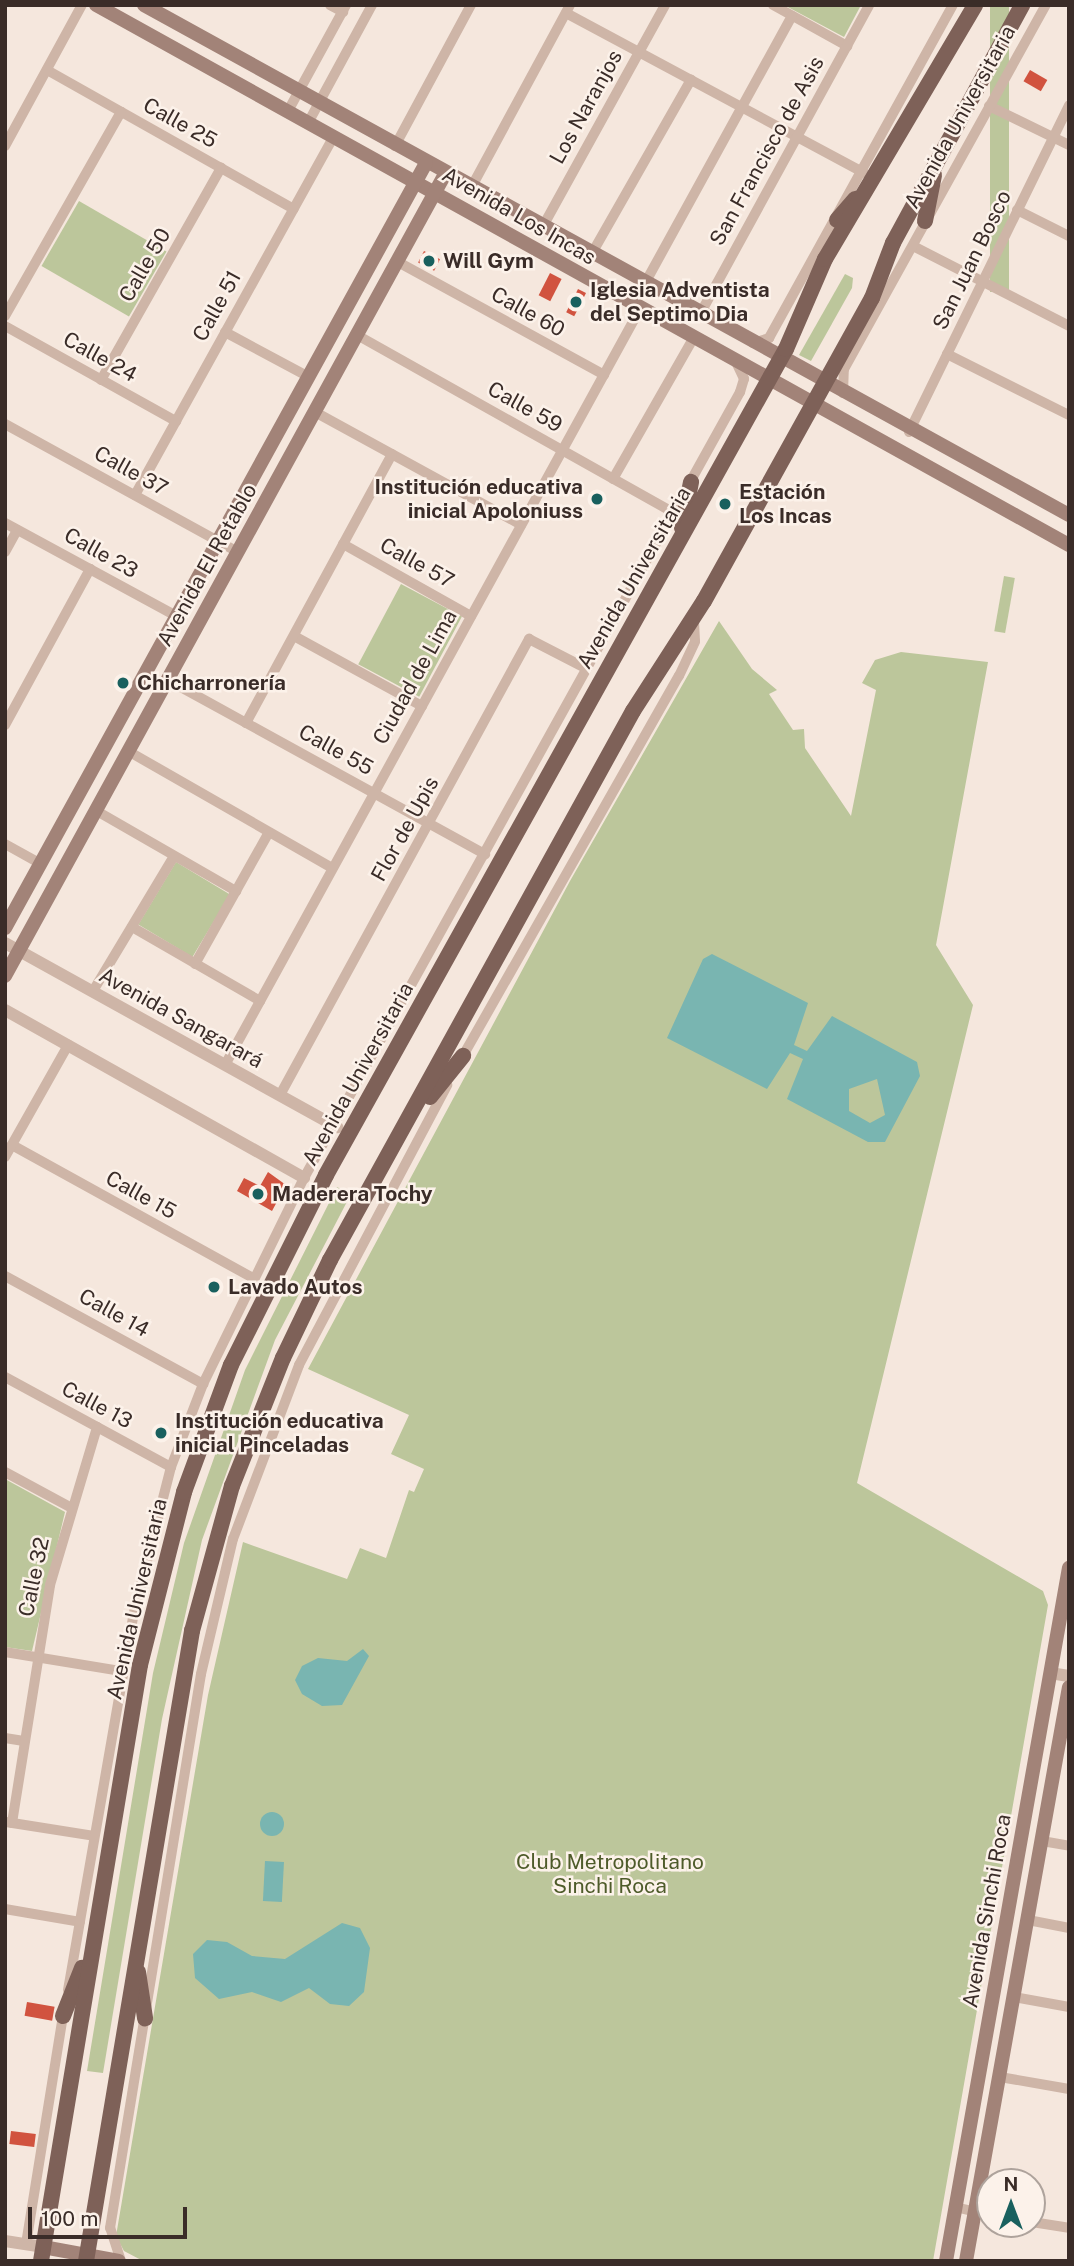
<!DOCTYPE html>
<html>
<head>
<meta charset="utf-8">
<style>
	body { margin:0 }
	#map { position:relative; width:1074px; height:2266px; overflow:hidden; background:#f5e7dd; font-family:"Public Sans",sans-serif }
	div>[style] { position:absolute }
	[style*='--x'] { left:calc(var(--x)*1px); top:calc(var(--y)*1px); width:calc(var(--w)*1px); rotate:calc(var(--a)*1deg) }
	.green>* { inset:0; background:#bcc69b; transform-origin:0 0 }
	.water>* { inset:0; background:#79b5b1; transform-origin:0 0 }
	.round { border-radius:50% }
	.building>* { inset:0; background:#d1533f; transform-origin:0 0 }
	.minor>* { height:10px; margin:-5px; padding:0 5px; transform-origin:5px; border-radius:5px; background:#ceb5a7 }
	.tertiary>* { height:12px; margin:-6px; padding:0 6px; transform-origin:6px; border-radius:6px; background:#ceb5a7 }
	.secondary>* { height:14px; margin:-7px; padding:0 7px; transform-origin:7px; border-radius:7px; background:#a28378 }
	.primary>* { height:16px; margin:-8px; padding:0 8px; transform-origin:8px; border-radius:8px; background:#7e6158 }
	.dots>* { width:19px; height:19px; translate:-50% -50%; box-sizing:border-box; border:4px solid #fcf2ea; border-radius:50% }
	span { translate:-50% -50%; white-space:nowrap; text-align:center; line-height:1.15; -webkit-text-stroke:5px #fcf2ea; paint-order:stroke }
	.street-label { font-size:21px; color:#3a2c28 }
	.poi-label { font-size:21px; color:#3a2c28; font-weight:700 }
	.left { translate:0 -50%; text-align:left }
	.right { translate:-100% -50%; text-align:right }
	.park-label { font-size:21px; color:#4e5b2a }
	.frame { position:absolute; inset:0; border:7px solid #3a2c28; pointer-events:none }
	.north { position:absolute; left:976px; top:2168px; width:70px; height:70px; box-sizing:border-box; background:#fcf2ea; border:2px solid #aea39c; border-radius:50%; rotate:0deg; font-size:19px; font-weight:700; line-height:28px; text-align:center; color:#3a2c28 }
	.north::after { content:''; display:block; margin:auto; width:24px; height:32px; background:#19605e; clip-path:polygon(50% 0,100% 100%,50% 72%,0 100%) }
	.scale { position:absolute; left:28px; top:2207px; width:159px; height:32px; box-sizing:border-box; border:4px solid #3a2c28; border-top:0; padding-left:9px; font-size:21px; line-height:24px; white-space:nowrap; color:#3a2c28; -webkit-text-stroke:5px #fcf2ea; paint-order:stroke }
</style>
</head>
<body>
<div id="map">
	<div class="green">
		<div style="clip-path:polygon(784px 5px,861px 5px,844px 37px)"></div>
		<div style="left:990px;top:5px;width:19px;height:287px"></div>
		<div style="left:79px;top:201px;width:101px;height:75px;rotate:30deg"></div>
		<div style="clip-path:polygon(845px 274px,853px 278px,852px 288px,811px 361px,799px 355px)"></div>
		<div style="left:1004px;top:576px;width:11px;height:56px;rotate:10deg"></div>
		<div style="left:401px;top:584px;width:69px;height:91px;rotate:28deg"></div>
		<div style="clip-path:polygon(719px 621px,752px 669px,777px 690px,769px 694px,793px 730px,804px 729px,805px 748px,851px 816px,876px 690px,862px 683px,875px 660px,901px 652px,988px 662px,936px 945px,973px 1005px,857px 1483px,1043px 1591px,1048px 1605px,933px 2261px,143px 2261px,124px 2251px,116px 2236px,208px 1695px,243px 1542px,347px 1579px,360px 1548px,386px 1558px,409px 1490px,414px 1492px,424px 1469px,391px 1454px,409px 1415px,308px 1369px,570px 881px)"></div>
		<div style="left:176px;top:862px;width:63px;height:73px;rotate:31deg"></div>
		<div style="clip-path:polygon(337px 1187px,351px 1194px,275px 1340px,202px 1540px,162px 1719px,103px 2073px,87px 2071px,153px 1673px,184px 1543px,245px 1370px)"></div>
		<div style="clip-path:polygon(5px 1479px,65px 1512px,32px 1651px,5px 1647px)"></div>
	</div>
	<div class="water">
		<div style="clip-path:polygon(evenodd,712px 954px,808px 1003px,794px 1045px,807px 1051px,832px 1016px,917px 1062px,920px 1076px,885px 1142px,868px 1142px,787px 1099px,803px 1059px,790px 1053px,767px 1089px,667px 1038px,703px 959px,712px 954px,877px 1079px,885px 1115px,870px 1123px,849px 1111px,849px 1089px,877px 1079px)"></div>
		<div style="clip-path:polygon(363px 1649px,369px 1656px,342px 1705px,322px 1706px,302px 1694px,295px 1680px,302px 1666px,318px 1658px,347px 1661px)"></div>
		<div class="round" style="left:260px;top:1812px;width:24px;height:24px"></div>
		<div style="left:265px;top:1861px;width:19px;height:40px;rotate:3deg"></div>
		<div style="clip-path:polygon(342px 1923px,360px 1928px,370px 1948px,364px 1992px,349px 2006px,330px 2004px,309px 1988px,281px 2002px,252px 1992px,219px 1999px,195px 1978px,193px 1954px,207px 1940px,227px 1942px,252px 1956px,285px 1959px)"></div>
	</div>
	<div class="building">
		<div style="left:1030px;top:70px;width:20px;height:13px;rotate:30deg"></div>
		<div style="left:424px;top:251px;width:18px;height:13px;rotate:27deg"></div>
		<div style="left:550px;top:273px;width:13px;height:25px;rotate:27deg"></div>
		<div style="left:578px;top:289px;width:9px;height:26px;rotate:27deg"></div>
		<div style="clip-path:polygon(268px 1172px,286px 1185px,272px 1211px,237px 1191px,244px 1178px,260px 1186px)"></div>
		<div style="left:27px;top:2002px;width:28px;height:14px;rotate:10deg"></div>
		<div style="left:11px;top:2131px;width:25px;height:13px;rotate:7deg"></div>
	</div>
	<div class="minor">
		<div style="--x:330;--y:5;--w:15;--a:28"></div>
		<div style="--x:773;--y:5;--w:85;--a:29"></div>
		<div style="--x:566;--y:13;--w:338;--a:28.2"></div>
		<div style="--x:47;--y:70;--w:283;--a:29.4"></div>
		<div style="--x:989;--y:106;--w:89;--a:26"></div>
		<div style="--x:288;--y:111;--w:121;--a:-61.3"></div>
		<div style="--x:308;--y:123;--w:134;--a:-61.5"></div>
		<div style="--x:5;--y:146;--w:161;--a:-61.4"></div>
		<div style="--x:395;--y:146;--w:160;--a:-61.7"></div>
		<div style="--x:471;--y:188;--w:208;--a:-61.6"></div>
		<div style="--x:1017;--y:210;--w:58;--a:26.6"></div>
		<div style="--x:542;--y:228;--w:255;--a:-61.1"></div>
		<div style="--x:913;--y:246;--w:175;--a:27.1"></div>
		<div style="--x:591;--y:255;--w:202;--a:-60.3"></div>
		<div style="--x:398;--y:262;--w:235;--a:28.7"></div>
		<div style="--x:644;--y:285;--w:307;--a:-61.2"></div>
		<div style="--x:5;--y:316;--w:235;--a:-60.4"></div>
		<div style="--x:699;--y:316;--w:354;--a:-61.3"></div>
		<div style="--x:5;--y:326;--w:196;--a:29.1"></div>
		<div style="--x:225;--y:332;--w:95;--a:28.2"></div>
		<div style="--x:357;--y:335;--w:364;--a:29.3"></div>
		<div style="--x:753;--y:343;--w:17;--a:-17"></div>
		<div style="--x:769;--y:338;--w:380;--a:-61.1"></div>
		<div style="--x:947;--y:354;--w:136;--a:26.6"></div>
		<div style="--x:101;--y:380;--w:244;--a:-60.5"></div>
		<div style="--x:843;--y:393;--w:24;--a:-88"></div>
		<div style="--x:844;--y:369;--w:416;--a:-61"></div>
		<div style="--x:315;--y:412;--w:235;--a:28.7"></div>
		<div style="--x:5;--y:424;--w:266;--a:28.8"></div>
		<div style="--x:909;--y:432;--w:364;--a:-63.9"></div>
		<div style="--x:613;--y:479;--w:161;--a:-60.3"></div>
		<div style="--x:135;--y:495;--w:410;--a:-61"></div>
		<div style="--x:5;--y:523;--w:197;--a:28.5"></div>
		<div style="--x:343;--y:544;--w:147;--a:29.4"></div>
		<div style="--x:5;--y:552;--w:25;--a:-61"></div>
		<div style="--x:294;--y:636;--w:146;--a:28.7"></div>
		<div style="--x:168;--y:680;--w:362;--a:28.8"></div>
		<div style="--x:246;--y:723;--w:306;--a:-61.5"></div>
		<div style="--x:5;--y:725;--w:178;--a:-61.4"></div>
		<div style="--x:128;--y:751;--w:235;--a:29.8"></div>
		<div style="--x:95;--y:810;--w:163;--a:29.9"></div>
		<div style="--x:5;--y:844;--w:41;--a:29.1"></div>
		<div style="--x:132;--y:927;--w:148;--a:30"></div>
		<div style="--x:195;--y:964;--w:151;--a:-60.7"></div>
		<div style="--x:93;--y:991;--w:157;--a:-59"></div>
		<div style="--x:460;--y:1061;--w:443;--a:-60.4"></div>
		<div style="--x:679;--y:676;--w:38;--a:-65"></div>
		<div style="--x:695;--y:641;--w:22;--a:-93"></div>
		<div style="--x:225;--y:1065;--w:862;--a:-61.24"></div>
		<div style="--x:280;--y:1095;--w:520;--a:-61.36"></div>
		<div style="--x:529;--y:639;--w:65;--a:27.3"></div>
		<div style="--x:12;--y:1145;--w:273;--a:28.9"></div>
		<div style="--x:5;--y:1157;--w:129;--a:-60.6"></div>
		<div style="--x:5;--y:1276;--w:226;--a:28.6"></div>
		<div style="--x:5;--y:1377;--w:189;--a:28.5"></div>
		<div style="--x:5;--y:1472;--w:74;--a:28.3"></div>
		<div style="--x:5;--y:1652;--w:118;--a:9.3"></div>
		<div style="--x:5;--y:1738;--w:19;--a:9"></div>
		<div style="--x:6;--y:1822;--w:89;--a:9"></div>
		<div style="--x:12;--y:1823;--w:241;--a:-80.9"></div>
		<div style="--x:50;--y:1585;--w:165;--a:-73.4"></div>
		<div style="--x:1042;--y:1841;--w:27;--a:10"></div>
		<div style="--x:5;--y:1909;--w:76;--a:9.8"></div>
		<div style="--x:1028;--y:1920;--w:42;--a:11"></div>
		<div style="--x:68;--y:1990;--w:380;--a:-80.1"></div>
		<div style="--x:133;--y:1616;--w:154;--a:-75.7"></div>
		<div style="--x:171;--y:1467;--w:89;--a:-68.9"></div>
		<div style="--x:203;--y:1384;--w:229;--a:-63.9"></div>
		<div style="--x:304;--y:1178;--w:899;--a:-60.98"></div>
		<div style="--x:740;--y:392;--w:14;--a:-73"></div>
		<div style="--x:744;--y:379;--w:17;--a:-115"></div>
		<div style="--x:1014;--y:1997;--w:56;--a:10.3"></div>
		<div style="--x:1000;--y:2077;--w:70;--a:9.9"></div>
		<div style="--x:955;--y:2207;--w:36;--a:13"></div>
		<div style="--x:1032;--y:2222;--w:37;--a:9"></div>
		<div style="--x:26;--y:2244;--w:237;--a:-80.8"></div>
		<div style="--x:121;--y:2261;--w:35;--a:-108"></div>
		<div style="--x:110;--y:2228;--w:561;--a:-80.67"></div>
		<div style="--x:201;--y:1674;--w:139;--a:-76.7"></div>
		<div style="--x:233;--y:1539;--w:186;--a:-69.2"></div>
		<div style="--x:299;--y:1365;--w:317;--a:-62.1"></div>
	</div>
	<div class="tertiary">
		<div style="--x:5;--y:943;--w:380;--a:29"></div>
		<div style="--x:5;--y:1010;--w:343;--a:29.3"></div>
		<div style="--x:1050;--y:1673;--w:19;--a:9"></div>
		<div style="--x:5;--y:2241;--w:38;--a:9"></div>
	</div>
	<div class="secondary">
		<div style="--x:96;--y:5;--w:1113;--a:29.03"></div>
		<div style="--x:144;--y:5;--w:1056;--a:28.87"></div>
		<div style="--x:5;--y:928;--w:873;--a:-61.17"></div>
		<div style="--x:5;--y:976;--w:915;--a:-61.25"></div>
		<div style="--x:43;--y:2247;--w:77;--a:10.4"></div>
		<div style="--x:946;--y:2261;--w:704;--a:-79.94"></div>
		<div style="--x:966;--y:2261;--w:583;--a:-79.83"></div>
	</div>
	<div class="primary">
		<div style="--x:837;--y:220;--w:28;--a:-49"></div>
		<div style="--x:925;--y:221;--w:47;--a:-78.9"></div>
		<div style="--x:682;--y:528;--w:47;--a:-78.9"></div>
		<div style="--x:430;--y:1097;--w:53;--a:-51.2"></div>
		<div style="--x:138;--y:1972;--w:47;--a:81.3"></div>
		<div style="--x:63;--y:2016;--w:52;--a:-68.4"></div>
		<div style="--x:41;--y:2261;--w:604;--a:-80.57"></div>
		<div style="--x:140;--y:1665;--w:179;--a:-75.7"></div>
		<div style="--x:184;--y:1492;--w:135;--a:-69.7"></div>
		<div style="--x:231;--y:1365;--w:212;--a:-63.4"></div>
		<div style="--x:326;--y:1175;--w:945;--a:-60.89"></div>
		<div style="--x:786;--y:349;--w:98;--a:-66.6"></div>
		<div style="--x:825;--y:259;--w:295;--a:-59.4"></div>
		<div style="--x:86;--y:2261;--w:639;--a:-80.45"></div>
		<div style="--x:192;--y:1631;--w:150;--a:-74.6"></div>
		<div style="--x:232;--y:1486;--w:138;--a:-68.3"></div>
		<div style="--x:283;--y:1358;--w:109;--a:-64.4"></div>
		<div style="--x:330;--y:1260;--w:627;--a:-61.11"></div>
		<div style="--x:633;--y:711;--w:131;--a:-57.2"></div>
		<div style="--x:704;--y:601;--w:346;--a:-61"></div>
		<div style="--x:872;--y:298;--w:59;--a:-69.1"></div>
		<div style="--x:893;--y:243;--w:271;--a:-61.5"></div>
	</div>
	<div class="dots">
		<div style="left:429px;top:261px;background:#19605e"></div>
		<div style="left:576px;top:302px;background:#19605e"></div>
		<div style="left:597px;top:499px;background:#19605e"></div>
		<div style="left:725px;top:504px;background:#19605e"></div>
		<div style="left:123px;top:683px;background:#19605e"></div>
		<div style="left:258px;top:1194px;background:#19605e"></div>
		<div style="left:214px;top:1287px;background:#19605e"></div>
		<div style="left:161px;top:1433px;background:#19605e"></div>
	</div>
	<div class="street-label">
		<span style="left:586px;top:107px;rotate:-61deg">Los Naranjos</span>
		<span style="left:960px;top:117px;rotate:-61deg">Avenida Universitaria</span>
		<span style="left:180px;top:123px;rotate:29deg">Calle 25</span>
		<span style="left:767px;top:151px;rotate:-61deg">San Francisco de Asis</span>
		<span style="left:519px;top:216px;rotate:30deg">Avenida Los Incas</span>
		<span style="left:972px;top:260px;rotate:-64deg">San Juan Bosco</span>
		<span style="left:145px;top:265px;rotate:-60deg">Calle 50</span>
		<span style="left:217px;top:306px;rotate:-61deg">Calle 51</span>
		<span style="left:528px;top:312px;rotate:29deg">Calle 60</span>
		<span style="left:100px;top:357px;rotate:29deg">Calle 24</span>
		<span style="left:525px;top:407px;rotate:29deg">Calle 59</span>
		<span style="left:131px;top:471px;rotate:29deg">Calle 37</span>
		<span style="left:101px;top:553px;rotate:29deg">Calle 23</span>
		<span style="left:417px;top:563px;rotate:29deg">Calle 57</span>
		<span style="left:207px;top:565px;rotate:-61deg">Avenida El Retablo</span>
		<span style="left:634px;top:578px;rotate:-60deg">Avenida Universitaria</span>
		<span style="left:415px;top:677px;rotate:-61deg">Ciudad de Lima</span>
		<span style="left:336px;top:750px;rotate:29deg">Calle 55</span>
		<span style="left:405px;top:829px;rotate:-61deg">Flor de Upis</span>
		<span style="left:181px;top:1018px;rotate:29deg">Avenida Sangarará</span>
		<span style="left:358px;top:1074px;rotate:-61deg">Avenida Universitaria</span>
		<span style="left:141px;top:1195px;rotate:29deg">Calle 15</span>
		<span style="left:114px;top:1313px;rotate:29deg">Calle 14</span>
		<span style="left:97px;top:1405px;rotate:28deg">Calle 13</span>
		<span style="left:34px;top:1577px;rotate:-78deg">Calle 32</span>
		<span style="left:137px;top:1599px;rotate:-77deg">Avenida Universitaria</span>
		<span style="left:987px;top:1911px;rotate:-80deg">Avenida Sinchi Roca</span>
	</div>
	<div class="poi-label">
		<span class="left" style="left:443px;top:261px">Will Gym</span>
		<span class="left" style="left:590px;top:302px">Iglesia Adventista<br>del Septimo Dia</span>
		<span class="right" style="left:583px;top:499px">Institución educativa<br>inicial Apoloniuss</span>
		<span class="left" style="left:739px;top:504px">Estación<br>Los Incas</span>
		<span class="left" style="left:137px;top:683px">Chicharronería</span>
		<span class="left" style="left:272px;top:1194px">Maderera Tochy</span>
		<span class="left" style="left:228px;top:1287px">Lavado Autos</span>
		<span class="left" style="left:175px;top:1433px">Institución educativa<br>inicial Pinceladas</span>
	</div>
	<div class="park-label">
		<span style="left:610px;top:1874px">Club Metropolitano<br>Sinchi Roca</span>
	</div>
	<div class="frame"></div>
	<div class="north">N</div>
	<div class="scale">100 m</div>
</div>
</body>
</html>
